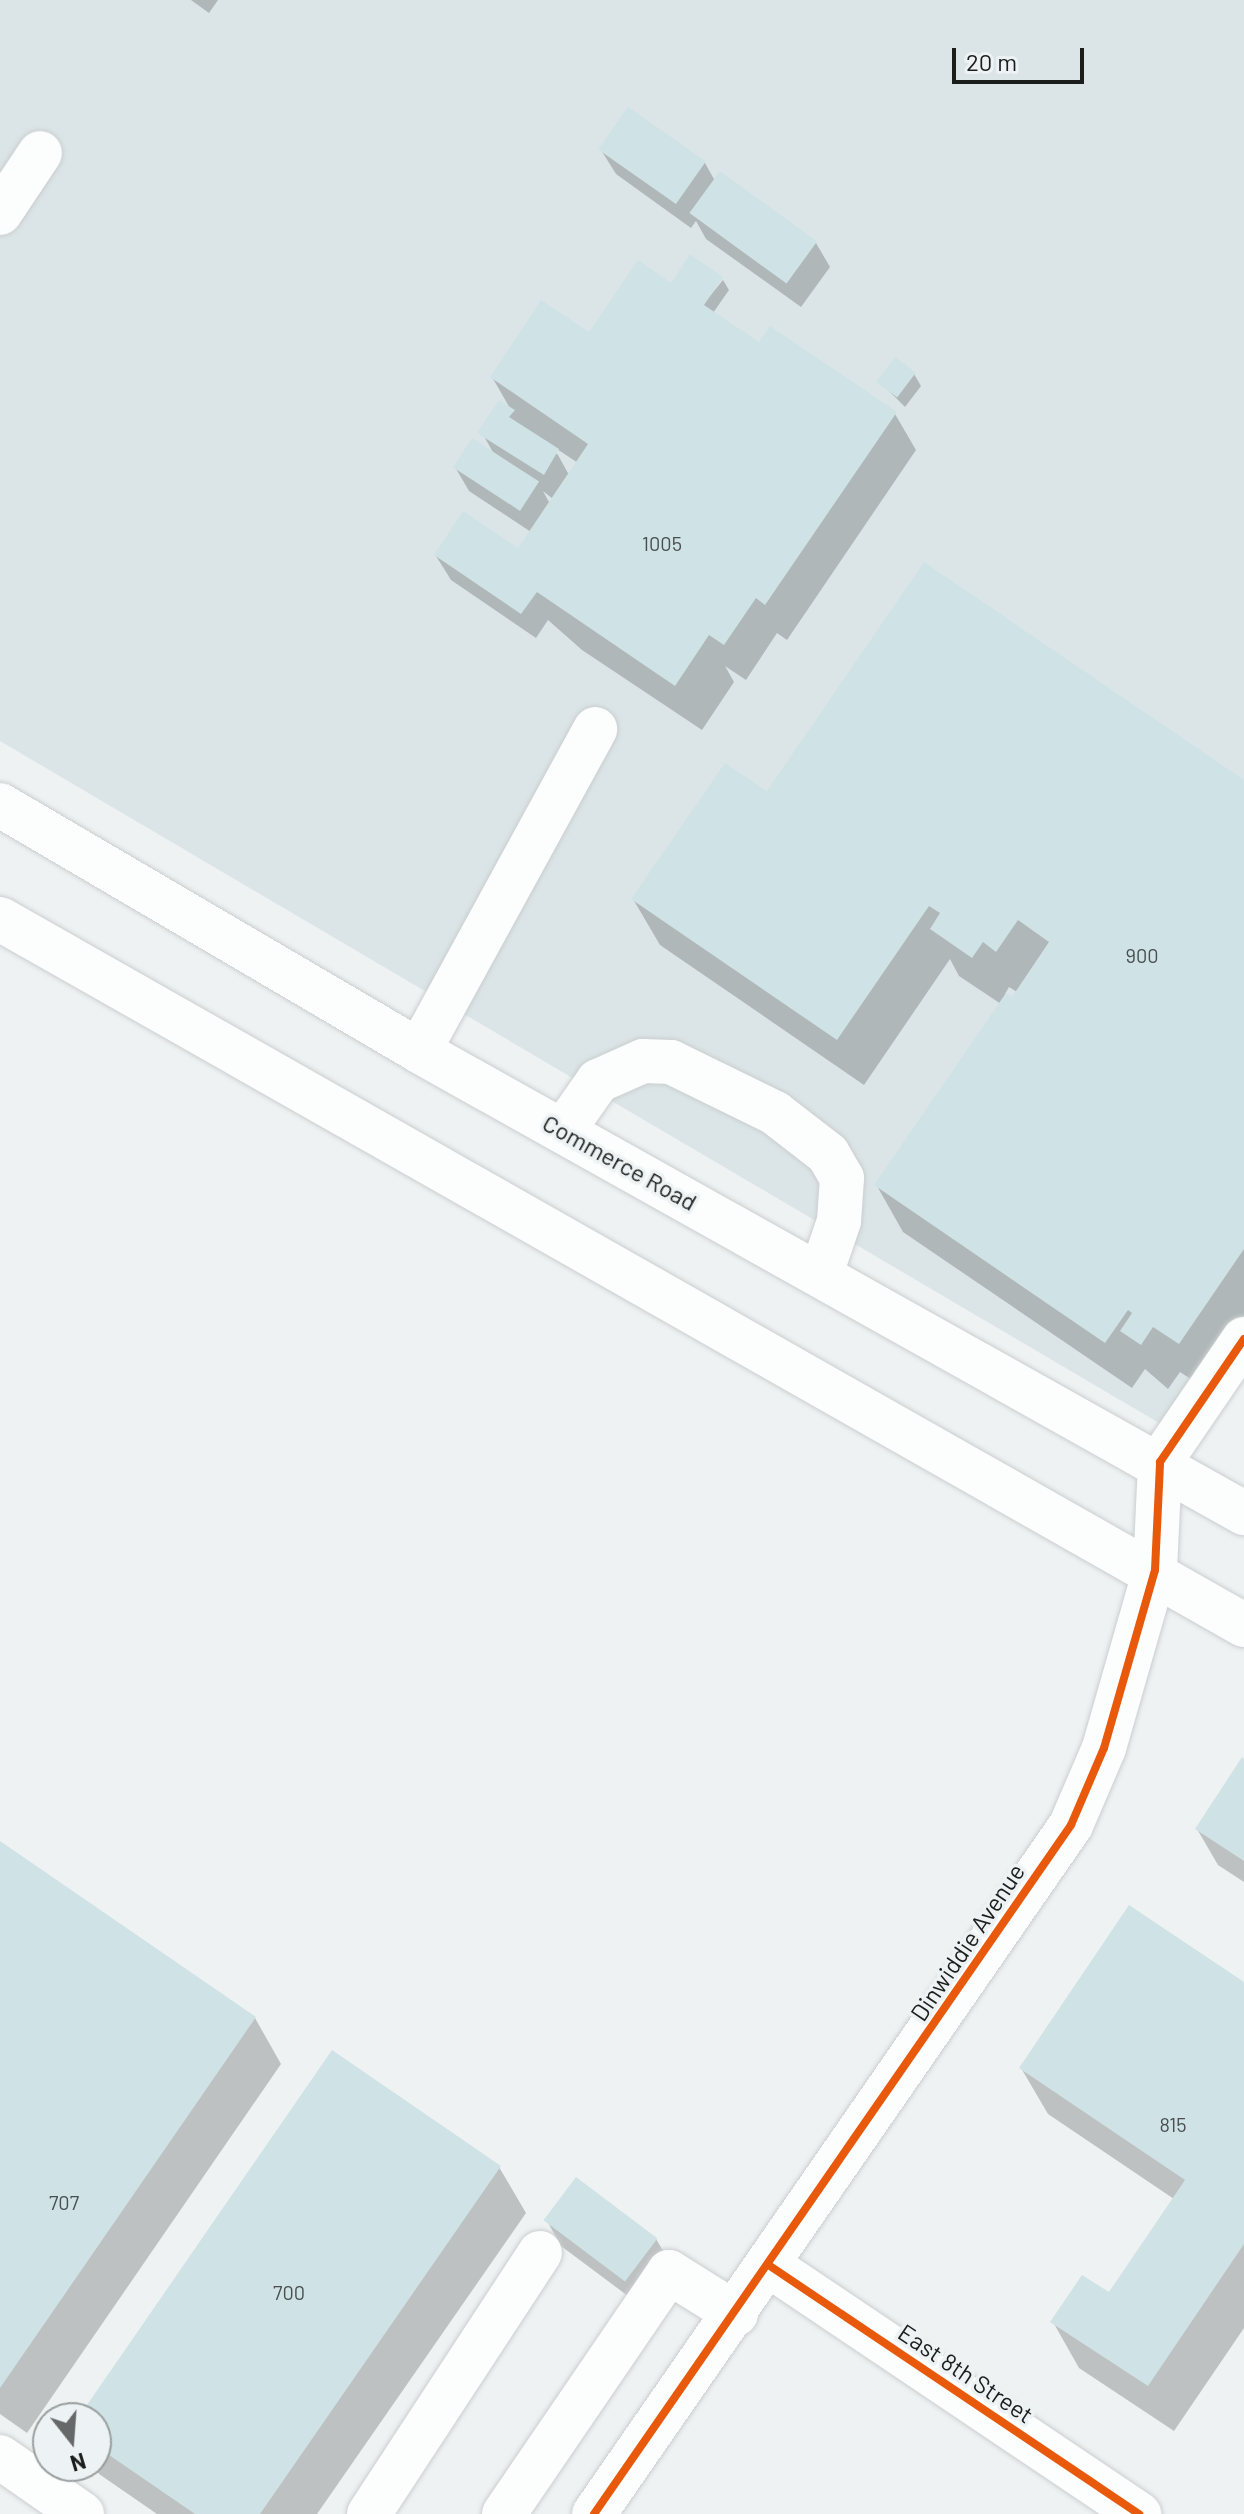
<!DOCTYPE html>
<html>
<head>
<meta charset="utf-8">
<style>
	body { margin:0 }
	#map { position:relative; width:1244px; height:2514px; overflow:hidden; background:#eef2f3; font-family:Barlow,sans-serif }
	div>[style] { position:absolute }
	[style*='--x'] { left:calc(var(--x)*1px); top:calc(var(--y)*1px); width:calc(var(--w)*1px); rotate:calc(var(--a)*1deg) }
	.built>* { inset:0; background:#dbe5e7 }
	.shadow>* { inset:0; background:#0003 }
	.building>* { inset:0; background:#cfe2e5; transform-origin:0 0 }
	.roads { filter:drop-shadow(0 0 2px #cbcecf) drop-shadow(0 0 2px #cbcecf) }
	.minor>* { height:44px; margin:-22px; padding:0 22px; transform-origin:22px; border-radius:22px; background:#fcfdfd }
	.major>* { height:44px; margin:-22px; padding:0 22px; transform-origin:22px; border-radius:22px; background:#fcfdfd }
	.cycleway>* { height:8px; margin:-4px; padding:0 4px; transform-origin:4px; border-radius:4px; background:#e8590c }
	span { translate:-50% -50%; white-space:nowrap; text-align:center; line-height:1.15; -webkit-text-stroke:7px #edf3f4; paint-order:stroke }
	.number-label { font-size:20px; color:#494f50 }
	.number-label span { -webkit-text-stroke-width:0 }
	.street-label { font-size:24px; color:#1c1e1e }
	.north { position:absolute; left:32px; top:2402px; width:80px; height:80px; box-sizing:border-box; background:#edf3f4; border:2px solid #999e9e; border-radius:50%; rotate:163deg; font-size:22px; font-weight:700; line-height:32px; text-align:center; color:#1c1e1e }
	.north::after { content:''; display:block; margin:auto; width:28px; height:36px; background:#666869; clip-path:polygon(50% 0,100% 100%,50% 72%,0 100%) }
	.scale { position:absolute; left:952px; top:48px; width:132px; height:36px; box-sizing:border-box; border:4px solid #1c1e1e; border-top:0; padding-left:10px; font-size:24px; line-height:28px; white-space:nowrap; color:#1c1e1e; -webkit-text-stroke:6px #edf3f4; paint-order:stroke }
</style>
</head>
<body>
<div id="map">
	<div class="built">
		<div style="clip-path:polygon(0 0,1244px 0,1244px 1322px,1171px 1430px,0 741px)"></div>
	</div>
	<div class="shadow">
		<div style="clip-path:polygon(191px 0,218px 0,209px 13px)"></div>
		<div style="clip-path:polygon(601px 150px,705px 163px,715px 181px,816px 243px,830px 267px,801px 307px,706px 239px,696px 221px,691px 228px,616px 174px)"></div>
		<div style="clip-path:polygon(evenodd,722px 278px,697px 312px,723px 280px,729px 290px,713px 313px,759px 345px,895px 414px,916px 450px,787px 640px,777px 633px,746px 680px,725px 666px,734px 682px,702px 730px,582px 650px,548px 620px,536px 638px,451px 580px,436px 556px,518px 551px,531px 532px,469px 491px,455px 467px,495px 456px,480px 429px,511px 410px,492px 377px,595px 339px,671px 285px,722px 278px,545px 441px,578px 463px,569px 475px,558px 455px,543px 444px,545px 441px,722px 278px,543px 491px,553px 499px,550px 504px,543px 491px)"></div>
		<div style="clip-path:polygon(914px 374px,921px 386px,905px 407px,879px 381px)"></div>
		<div style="clip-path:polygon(evenodd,1244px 783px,1244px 1333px,1206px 1389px,1180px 1372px,1168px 1389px,1145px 1369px,1132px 1388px,903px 1232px,877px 1186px,1001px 1004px,959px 976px,950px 959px,864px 1085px,660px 945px,633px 899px,768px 793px,1244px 783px,1009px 987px,1017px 992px,1012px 999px,1005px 994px,1009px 987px)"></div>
		<div style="clip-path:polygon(1244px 1761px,1244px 1882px,1218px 1865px,1197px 1829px)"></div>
		<div style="clip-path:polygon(0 1844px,255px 2018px,281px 2064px,27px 2433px,0 2414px)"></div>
		<div style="clip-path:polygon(1244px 1985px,1244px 2328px,1174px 2431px,1079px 2368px,1053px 2322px,1109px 2295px,1174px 2199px,1048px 2114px,1021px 2068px)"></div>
		<div style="clip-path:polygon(499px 2167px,526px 2213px,317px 2514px,157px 2514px,99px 2474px,95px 2466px,96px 2418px,80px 2418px)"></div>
		<div style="clip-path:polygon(547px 2221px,656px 2239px,671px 2264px,640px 2305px,561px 2246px)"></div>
	</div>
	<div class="building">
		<div style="left:628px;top:107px;width:95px;height:52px;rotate:35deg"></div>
		<div style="left:720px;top:171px;width:120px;height:52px;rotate:36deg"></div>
		<div style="clip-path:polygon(690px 254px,723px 277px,704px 305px,759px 342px,770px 326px,897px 412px,765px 605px,756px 598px,724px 645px,709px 635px,675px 686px,537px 592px,521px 614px,434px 555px,463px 511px,518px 548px,588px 444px,490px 377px,541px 300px,589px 332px,638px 260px,671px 283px)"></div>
		<div style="left:895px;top:357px;width:26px;height:31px;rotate:37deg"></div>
		<div style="clip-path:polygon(499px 400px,515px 410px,509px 417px,559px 449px,544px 475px,477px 433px)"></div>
		<div style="left:472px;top:438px;width:80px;height:35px;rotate:33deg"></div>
		<div style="clip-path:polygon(924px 562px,1244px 780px,1244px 1249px,1179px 1344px,1153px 1327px,1141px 1345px,1120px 1331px,1132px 1313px,1128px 1310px,1105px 1343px,874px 1185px,1006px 993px,1012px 997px,1049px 942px,1018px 920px,996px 952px,983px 942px,972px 958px,930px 929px,940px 913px,929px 906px,837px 1040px,631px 899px,725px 763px,767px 791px)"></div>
		<div style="clip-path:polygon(1242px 1757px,1244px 1759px,1244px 1861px,1195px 1829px)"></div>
		<div style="clip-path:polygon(0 1841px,256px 2017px,0 2388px)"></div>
		<div style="clip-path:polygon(1129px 1905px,1244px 1982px,1244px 2244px,1148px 2386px,1050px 2322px,1082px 2275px,1109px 2292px,1185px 2180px,1019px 2068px)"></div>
		<div style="clip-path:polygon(332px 2050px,501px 2166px,260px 2514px,195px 2514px,96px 2446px,96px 2418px,78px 2418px)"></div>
		<div style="left:576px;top:2177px;width:102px;height:54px;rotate:37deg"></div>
	</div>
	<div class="roads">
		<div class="minor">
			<div style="--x:0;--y:213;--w:72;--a:-56.3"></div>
			<div style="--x:419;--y:1051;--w:367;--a:-61.3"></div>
			<div style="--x:563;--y:1131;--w:61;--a:-55"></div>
			<div style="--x:598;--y:1081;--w:49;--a:-24"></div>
			<div style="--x:643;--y:1061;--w:28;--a:2"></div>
			<div style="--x:671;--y:1062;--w:116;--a:26.1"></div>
			<div style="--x:775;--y:1113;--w:67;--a:37.7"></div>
			<div style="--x:828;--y:1154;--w:28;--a:60"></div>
			<div style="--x:842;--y:1178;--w:43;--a:94"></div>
			<div style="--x:839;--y:1221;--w:56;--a:108.8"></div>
			<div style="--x:770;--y:2266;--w:445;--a:33.9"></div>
			<div style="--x:0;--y:2457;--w:100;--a:34.8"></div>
			<div style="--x:369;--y:2514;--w:312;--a:-56.8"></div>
			<div style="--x:504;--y:2514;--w:293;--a:-55.7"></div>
			<div style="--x:669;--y:2272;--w:79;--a:32.1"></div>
			<div style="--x:594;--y:2514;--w:838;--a:-55.3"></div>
			<div style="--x:1071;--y:1825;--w:84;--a:-66.8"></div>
			<div style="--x:1104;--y:1748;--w:185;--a:-74"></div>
			<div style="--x:1155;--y:1570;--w:108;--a:-87.3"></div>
			<div style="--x:1160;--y:1462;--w:149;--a:-55.7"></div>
		</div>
		<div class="major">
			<div style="--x:0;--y:805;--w:486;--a:30.4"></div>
			<div style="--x:419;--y:1051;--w:946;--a:29.25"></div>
			<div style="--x:0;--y:919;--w:1430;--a:29.58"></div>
		</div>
	</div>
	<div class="cycleway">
		<div style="--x:770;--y:2266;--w:445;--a:33.9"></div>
		<div style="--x:594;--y:2514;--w:838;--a:-55.3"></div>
		<div style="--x:1071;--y:1825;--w:84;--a:-66.8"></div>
		<div style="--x:1104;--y:1748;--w:185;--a:-74"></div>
		<div style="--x:1155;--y:1570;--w:108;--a:-87.3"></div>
		<div style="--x:1160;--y:1462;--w:149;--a:-55.7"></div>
	</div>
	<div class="number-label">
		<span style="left:662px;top:543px">1005</span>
		<span style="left:1142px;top:955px">900</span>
		<span style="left:1173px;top:2124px">815</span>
		<span style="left:64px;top:2202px">707</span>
		<span style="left:289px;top:2292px">700</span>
	</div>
	<div class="street-label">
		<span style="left:620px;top:1162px;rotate:29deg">Commerce Road</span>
		<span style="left:967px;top:1942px;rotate:-56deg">Dinwiddie Avenue</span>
		<span style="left:966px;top:2373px;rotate:34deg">East 8th Street</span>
	</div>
	<div class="north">N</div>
	<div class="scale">20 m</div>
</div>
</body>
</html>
